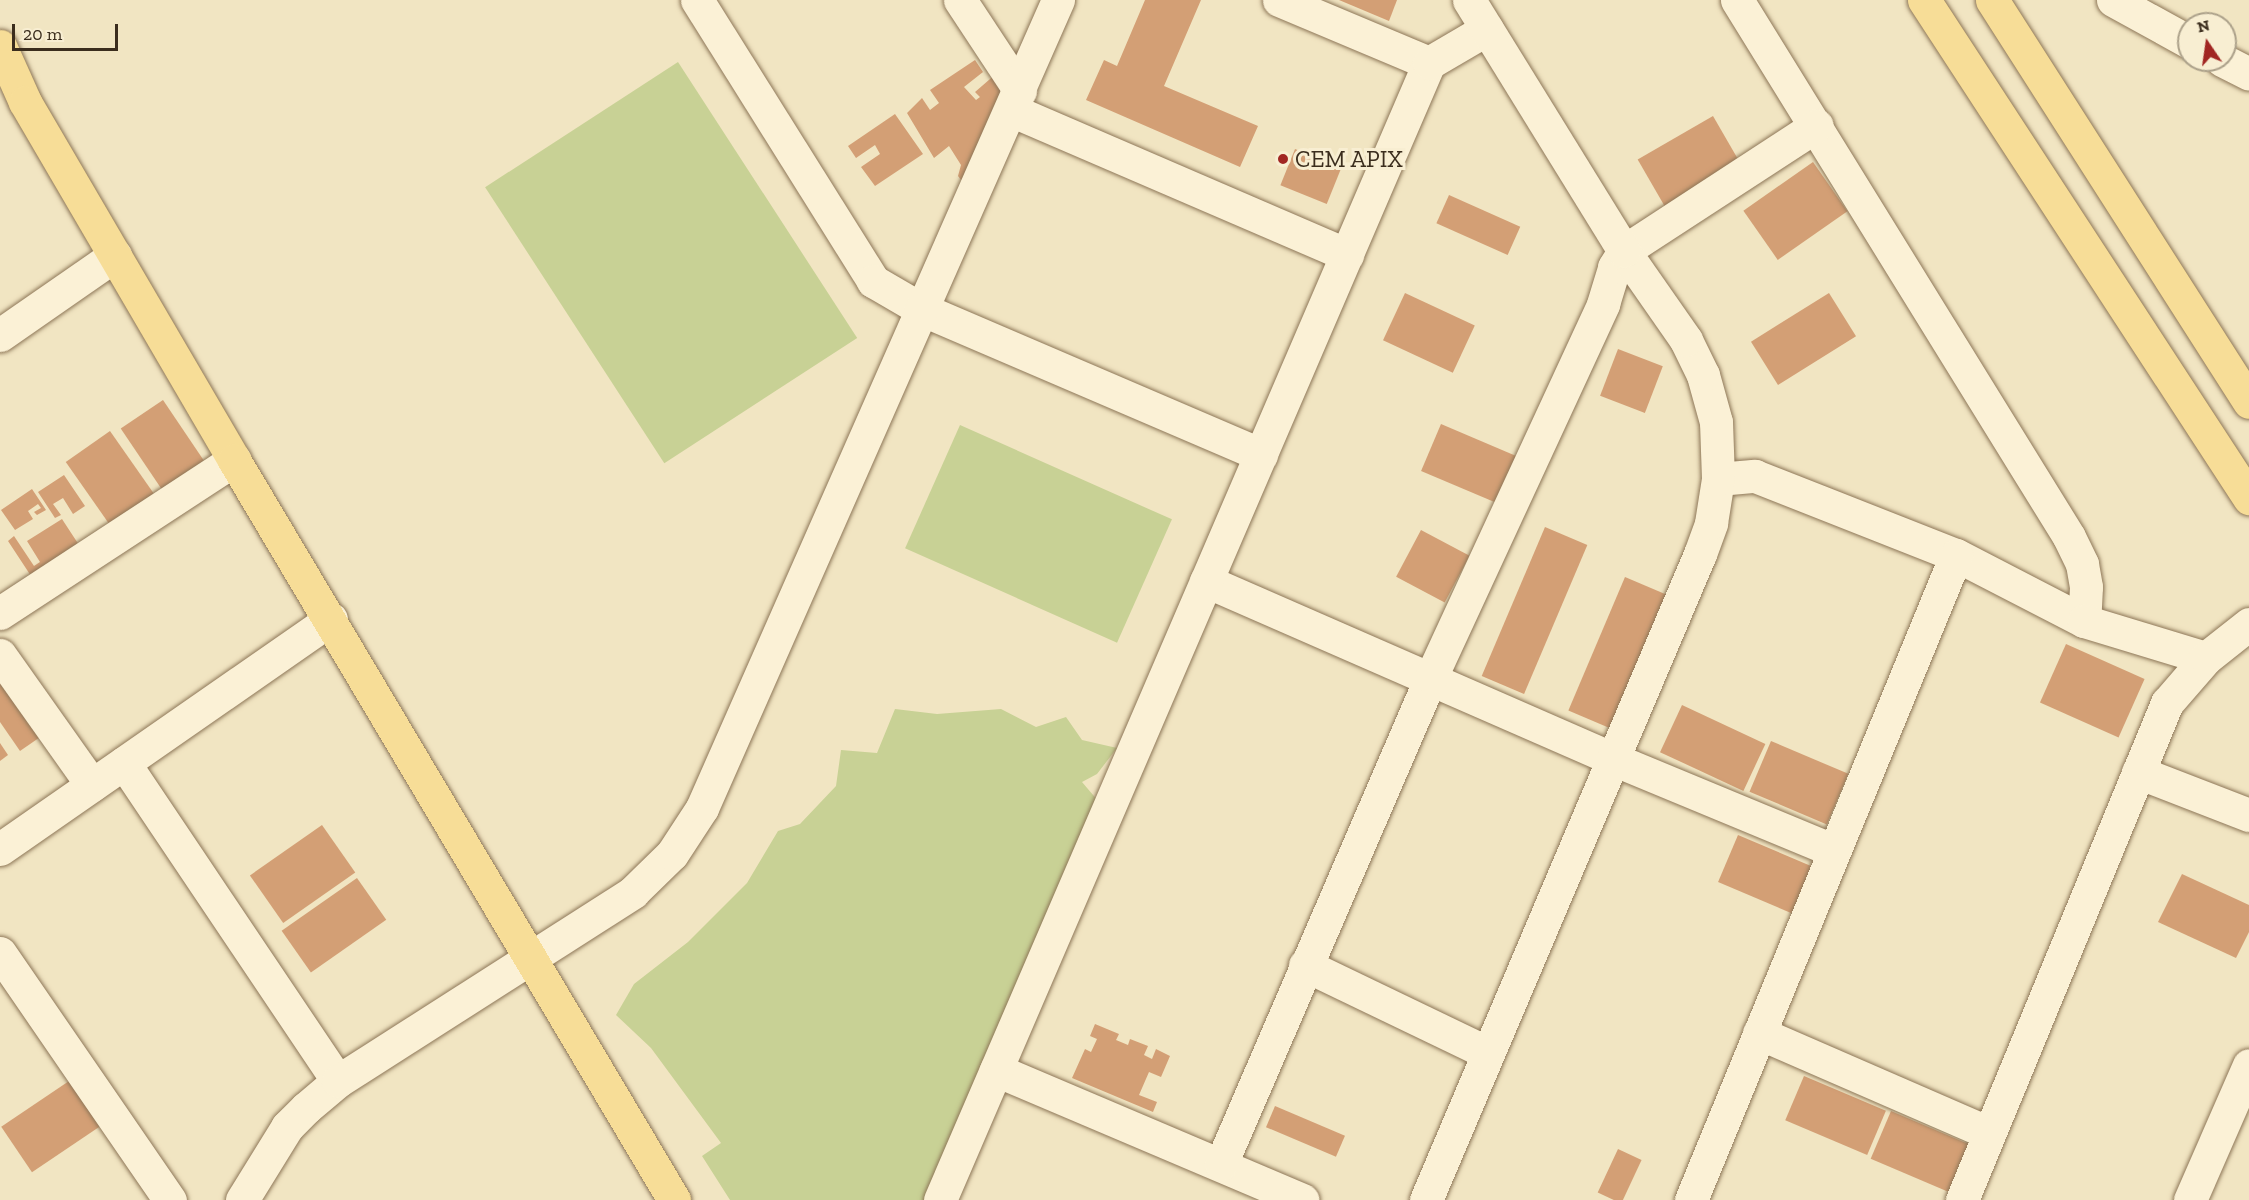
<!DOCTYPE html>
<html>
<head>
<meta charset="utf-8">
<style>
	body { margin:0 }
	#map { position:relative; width:2249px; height:1200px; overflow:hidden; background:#f1e5c2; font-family:"Zilla Slab",serif }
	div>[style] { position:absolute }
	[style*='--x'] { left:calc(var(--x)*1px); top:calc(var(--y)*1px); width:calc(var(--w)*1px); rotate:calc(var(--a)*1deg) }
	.green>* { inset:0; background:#c8d195; transform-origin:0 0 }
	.building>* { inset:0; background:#d39f75; transform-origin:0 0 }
	.roads { filter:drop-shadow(0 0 2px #8d7657) drop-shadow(0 0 2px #8d7657) }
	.minor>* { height:33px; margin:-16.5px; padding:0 16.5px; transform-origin:16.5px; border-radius:16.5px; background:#fbf1d6 }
	.primary>* { height:33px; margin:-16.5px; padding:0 16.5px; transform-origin:16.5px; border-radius:16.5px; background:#f7dd97 }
	.dots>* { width:16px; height:16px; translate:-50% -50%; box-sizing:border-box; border:3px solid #f8eed2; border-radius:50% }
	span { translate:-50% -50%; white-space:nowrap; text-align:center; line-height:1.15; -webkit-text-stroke:6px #f8eed2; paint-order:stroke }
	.poi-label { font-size:24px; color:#3b2d1d }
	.left { translate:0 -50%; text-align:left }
	.north { position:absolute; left:2177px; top:12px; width:60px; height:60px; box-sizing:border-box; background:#f8eed2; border:2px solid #aca18a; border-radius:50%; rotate:347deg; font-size:16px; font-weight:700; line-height:24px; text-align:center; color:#3b2d1d }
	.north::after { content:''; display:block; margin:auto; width:21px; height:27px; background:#a12622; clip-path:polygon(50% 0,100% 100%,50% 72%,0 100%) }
	.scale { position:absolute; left:12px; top:24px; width:106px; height:27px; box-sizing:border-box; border:3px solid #3b2d1d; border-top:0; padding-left:8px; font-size:18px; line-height:21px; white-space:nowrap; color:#3b2d1d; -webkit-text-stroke:4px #f8eed2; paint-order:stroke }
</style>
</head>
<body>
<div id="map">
	<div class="green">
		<div style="left:678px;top:62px;width:329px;height:230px;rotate:57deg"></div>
		<div style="left:960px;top:425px;width:232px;height:135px;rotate:24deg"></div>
		<div style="clip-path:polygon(895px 709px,937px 714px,1001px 709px,1036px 727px,1066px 717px,1082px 740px,1117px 748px,1097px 774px,1082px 782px,1099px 802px,930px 1200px,730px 1200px,702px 1156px,721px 1143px,651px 1048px,616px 1015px,634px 984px,688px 942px,747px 883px,778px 831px,800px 824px,836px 786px,841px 750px,877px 753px)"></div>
	</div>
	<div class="building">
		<div style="clip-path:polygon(1145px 0,1201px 0,1164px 86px,1258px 126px,1240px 167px,1086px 100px,1104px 60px,1117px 66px)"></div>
		<div style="clip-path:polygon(1339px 0,1397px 0,1389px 21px)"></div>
		<div style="clip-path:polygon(975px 60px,983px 72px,964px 87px,976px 100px,980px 97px,975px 92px,997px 73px,1009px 95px,965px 185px,958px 176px,961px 165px,949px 146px,934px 158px,907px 113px,922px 98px,930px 110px,939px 103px,930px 90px)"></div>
		<div style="clip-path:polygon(895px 114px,923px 154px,875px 186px,861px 167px,880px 154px,875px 145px,856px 158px,848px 146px)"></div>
		<div style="left:1713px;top:116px;width:59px;height:87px;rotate:60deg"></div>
		<div style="left:1295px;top:149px;width:50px;height:39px;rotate:22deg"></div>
		<div style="left:1813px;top:162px;width:60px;height:85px;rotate:55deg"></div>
		<div style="left:1449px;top:195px;width:78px;height:31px;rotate:24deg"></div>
		<div style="left:1405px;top:293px;width:77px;height:52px;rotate:25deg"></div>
		<div style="left:1829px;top:293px;width:51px;height:92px;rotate:58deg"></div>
		<div style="left:1618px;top:349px;width:48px;height:50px;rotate:21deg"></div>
		<div style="left:163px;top:400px;width:73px;height:51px;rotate:56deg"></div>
		<div style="left:1441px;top:424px;width:88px;height:51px;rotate:23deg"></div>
		<div style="left:110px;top:431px;width:83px;height:54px;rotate:55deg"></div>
		<div style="clip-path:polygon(64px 475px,85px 506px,73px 514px,63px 498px,53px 504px,61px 515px,55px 518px,38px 492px)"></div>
		<div style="clip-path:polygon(32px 489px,46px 510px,37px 515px,34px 512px,41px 508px,38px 504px,28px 511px,33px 519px,15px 530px,1px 510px)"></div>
		<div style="clip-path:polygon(62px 519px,79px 545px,31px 576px,8px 541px,14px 536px,34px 566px,40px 562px,27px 541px)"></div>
		<div style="left:1545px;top:527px;width:46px;height:162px;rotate:23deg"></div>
		<div style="left:1421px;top:530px;width:55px;height:53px;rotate:28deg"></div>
		<div style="left:1625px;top:577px;width:46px;height:145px;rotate:23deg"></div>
		<div style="left:2066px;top:644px;width:86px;height:64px;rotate:24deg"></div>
		<div style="clip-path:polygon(0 661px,59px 724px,20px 751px,0 722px)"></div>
		<div style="left:1682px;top:705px;width:92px;height:52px;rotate:25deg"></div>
		<div style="left:1771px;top:741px;width:84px;height:55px;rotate:23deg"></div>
		<div style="clip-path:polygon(0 743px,8px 755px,0 761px)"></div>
		<div style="left:322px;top:825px;width:58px;height:88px;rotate:55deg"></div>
		<div style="left:1738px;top:835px;width:85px;height:51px;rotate:23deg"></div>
		<div style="clip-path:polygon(2182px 874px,2249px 905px,2249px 932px,2236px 958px,2158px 922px)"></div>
		<div style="left:357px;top:878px;width:51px;height:92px;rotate:55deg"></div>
		<div style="clip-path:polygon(1095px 1024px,1119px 1034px,1116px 1040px,1128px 1045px,1130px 1039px,1148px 1046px,1144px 1055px,1152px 1059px,1156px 1049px,1170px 1056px,1161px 1077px,1149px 1072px,1139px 1095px,1157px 1102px,1153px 1112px,1072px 1078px,1085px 1049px,1091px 1052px,1097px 1039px,1090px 1036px)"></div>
		<div style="left:1804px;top:1076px;width:89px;height:48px;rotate:23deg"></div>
		<div style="left:75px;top:1077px;width:55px;height:89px;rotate:56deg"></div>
		<div style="left:1275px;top:1106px;width:76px;height:23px;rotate:23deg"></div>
		<div style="left:1891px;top:1111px;width:88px;height:52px;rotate:23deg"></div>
		<div style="left:1618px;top:1149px;width:26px;height:48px;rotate:25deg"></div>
	</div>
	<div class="roads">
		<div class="minor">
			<div style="--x:697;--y:0;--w:332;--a:57.9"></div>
			<div style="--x:873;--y:281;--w:56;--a:30.3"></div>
			<div style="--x:921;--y:309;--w:370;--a:23.2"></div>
			<div style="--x:960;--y:0;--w:109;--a:56.6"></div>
			<div style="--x:1279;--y:0;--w:163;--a:22.8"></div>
			<div style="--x:1737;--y:0;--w:631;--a:58.27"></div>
			<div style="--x:2069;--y:537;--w:30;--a:64"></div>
			<div style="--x:2082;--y:564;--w:23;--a:80"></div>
			<div style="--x:2086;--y:587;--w:34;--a:93"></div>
			<div style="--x:2113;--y:0;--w:87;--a:28.9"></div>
			<div style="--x:2222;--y:60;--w:30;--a:27"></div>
			<div style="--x:1011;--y:110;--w:366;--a:23.3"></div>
			<div style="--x:0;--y:335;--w:140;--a:-34.8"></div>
			<div style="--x:1718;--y:479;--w:37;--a:-5"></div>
			<div style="--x:1755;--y:476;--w:216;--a:21.5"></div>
			<div style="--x:1956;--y:555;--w:144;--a:27.3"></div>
			<div style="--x:2084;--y:621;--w:127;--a:16.9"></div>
			<div style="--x:1206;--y:581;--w:444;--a:23.6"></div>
			<div style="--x:1613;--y:759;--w:238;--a:22.5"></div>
			<div style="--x:0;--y:613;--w:280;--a:-33.2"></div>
			<div style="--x:0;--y:655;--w:159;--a:54.7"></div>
			<div style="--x:124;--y:763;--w:383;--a:56.1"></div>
			<div style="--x:2138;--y:772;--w:119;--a:21.2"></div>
			<div style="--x:0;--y:849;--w:403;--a:-34.8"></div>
			<div style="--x:0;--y:953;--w:300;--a:55.5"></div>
			<div style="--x:1305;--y:965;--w:203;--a:25.7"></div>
			<div style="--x:1759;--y:1033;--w:251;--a:23.5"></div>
			<div style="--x:996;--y:1070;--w:333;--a:23"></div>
			<div style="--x:1221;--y:1164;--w:530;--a:-66.67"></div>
			<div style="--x:1431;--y:677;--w:411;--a:-65.2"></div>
			<div style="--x:1603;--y:304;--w:39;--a:-73"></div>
			<div style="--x:1614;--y:267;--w:19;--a:-58"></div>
			<div style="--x:1624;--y:251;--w:230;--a:-33.1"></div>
			<div style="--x:242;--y:1200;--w:86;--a:-58.3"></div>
			<div style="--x:287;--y:1127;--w:27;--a:-45"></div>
			<div style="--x:306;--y:1108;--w:42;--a:-40.2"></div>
			<div style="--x:338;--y:1081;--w:350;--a:-32.6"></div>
			<div style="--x:633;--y:892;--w:54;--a:-44.3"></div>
			<div style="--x:672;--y:854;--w:55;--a:-56.9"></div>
			<div style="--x:702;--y:808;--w:883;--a:-66.22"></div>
			<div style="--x:940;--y:1200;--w:1238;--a:-66.73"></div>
			<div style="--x:1429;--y:63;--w:67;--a:-30.4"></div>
			<div style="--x:1426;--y:1200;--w:702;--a:-67.02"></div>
			<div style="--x:1700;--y:554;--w:33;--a:-70"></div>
			<div style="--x:1711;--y:523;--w:45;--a:-81"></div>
			<div style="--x:1718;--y:479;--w:57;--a:-92"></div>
			<div style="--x:1716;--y:422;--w:49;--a:-105.5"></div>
			<div style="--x:1703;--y:375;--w:39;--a:-116"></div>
			<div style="--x:1686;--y:340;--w:108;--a:-124.9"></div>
			<div style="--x:1624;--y:251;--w:295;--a:-121.7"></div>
			<div style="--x:1691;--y:1200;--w:697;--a:-67.66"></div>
			<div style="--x:1962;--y:1200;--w:538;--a:-67.59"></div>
			<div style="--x:2167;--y:703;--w:60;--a:-49.1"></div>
			<div style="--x:2206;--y:658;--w:55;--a:-38.3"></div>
			<div style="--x:2190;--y:1200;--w:147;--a:-66.4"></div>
		</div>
		<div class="primary">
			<div style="--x:1924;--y:0;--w:595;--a:56.87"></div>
			<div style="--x:1992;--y:0;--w:477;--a:57.4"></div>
			<div style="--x:0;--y:46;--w:61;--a:65.9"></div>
			<div style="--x:25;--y:102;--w:415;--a:59.7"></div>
			<div style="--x:234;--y:460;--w:861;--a:59.26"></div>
		</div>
	</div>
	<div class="dots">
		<div style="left:1283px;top:159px;background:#a12622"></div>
	</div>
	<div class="poi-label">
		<span class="left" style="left:1295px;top:159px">CEM APIX</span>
	</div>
	<div class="north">N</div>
	<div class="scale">20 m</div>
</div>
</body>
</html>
